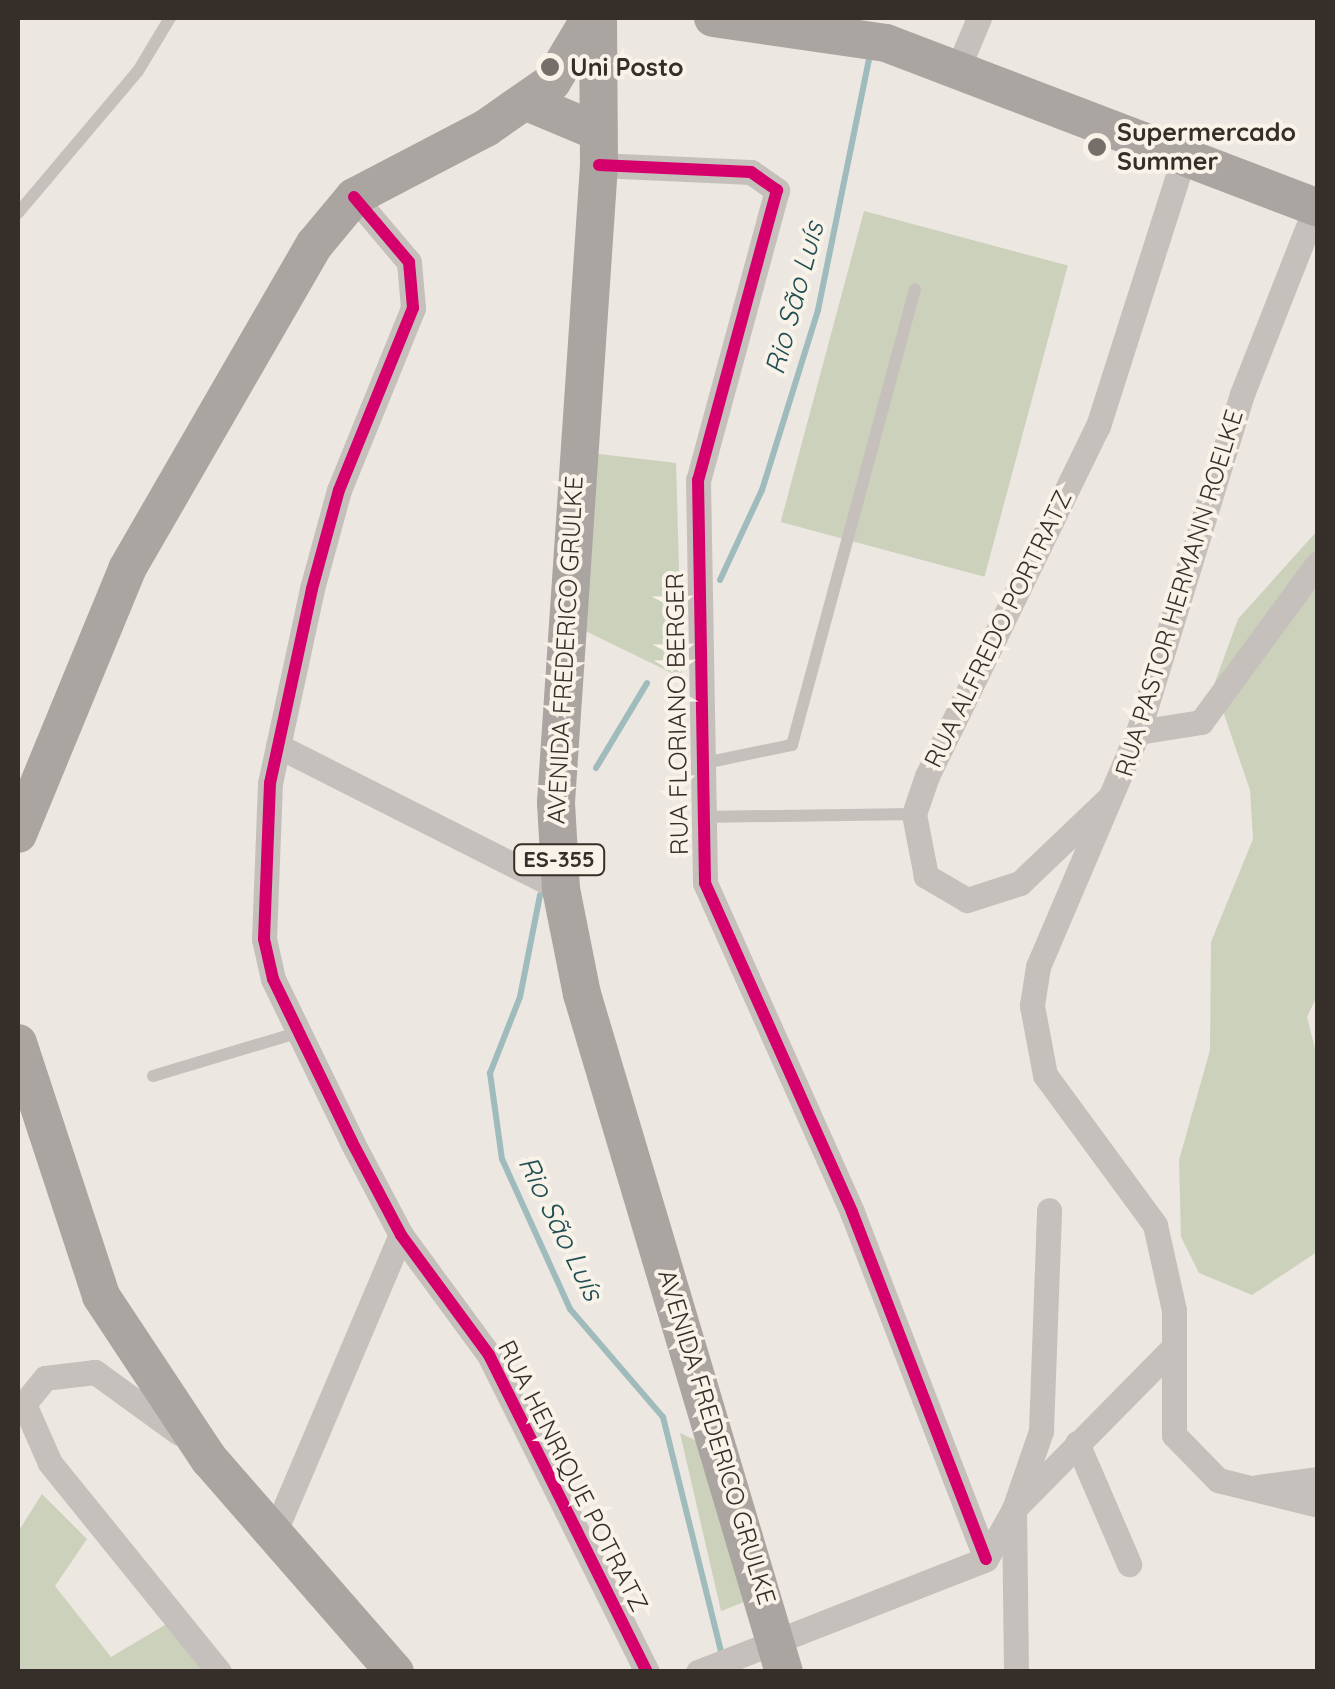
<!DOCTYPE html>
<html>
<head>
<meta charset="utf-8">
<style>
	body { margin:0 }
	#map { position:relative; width:1335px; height:1689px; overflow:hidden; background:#ece7e1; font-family:Quicksand,sans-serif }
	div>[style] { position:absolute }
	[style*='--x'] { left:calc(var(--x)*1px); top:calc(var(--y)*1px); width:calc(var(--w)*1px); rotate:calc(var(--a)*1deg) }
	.green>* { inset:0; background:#ccd1bc; transform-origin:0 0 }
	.stream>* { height:6px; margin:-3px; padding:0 3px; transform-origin:3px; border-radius:3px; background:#9fbbbc }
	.lane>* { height:12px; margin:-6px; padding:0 6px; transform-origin:6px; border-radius:6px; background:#c5c0bb }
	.street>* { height:25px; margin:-12.5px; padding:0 12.5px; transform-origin:12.5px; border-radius:12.5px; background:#c5c0bb }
	.primary>* { height:38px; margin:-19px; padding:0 19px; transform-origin:19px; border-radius:19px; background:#aaa5a0 }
	.cycleway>* { height:12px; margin:-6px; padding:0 6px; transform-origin:6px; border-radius:6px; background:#d6006c }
	.dots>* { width:28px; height:28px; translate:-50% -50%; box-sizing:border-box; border:5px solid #f8f2e9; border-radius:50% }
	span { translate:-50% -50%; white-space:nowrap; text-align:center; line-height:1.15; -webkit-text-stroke:8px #f8f2e9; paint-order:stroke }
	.shield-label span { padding:2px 8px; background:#f8f2e9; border:2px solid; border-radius:8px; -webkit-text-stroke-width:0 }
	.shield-label { font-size:22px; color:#362e29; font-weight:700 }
	.poi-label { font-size:25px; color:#362e29; font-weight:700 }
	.left { translate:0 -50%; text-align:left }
	.street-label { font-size:25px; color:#362e29 }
	.water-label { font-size:28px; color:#214f54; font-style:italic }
	.frame { position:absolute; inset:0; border:20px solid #362e29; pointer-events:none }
</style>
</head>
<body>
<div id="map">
	<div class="green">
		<div style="left:864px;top:211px;width:211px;height:322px;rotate:15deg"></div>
		<div style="clip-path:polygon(582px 452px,676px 463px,682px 678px,571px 624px)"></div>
		<div style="clip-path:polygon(1317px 531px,1318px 994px,1307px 1017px,1318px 1061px,1317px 1252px,1252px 1295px,1199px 1273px,1181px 1237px,1179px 1160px,1210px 1050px,1211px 942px,1253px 839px,1250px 790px,1214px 685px,1238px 619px)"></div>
		<div style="clip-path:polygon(680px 1433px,699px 1442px,749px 1600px,721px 1611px)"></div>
		<div style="clip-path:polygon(42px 1494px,87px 1539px,55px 1586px,111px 1657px,175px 1619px,218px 1671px,18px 1671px,18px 1532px)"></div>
	</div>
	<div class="stream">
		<div style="--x:720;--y:580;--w:99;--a:-65"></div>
		<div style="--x:762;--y:490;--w:189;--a:-72.7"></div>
		<div style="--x:818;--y:310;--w:260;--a:-78.5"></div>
		<div style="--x:596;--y:768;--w:99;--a:-59"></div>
		<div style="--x:540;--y:895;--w:104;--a:101.1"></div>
		<div style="--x:520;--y:997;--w:82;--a:111.5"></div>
		<div style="--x:490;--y:1073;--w:87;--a:82.1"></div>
		<div style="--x:502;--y:1159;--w:165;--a:65.6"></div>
		<div style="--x:570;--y:1309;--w:143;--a:49.3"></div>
		<div style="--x:663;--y:1417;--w:246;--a:76.1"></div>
	</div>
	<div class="lane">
		<div style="--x:18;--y:213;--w:186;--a:-49.8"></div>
		<div style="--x:138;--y:71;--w:62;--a:-58.9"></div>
		<div style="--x:700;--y:764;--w:94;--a:-11.7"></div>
		<div style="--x:792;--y:745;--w:472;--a:-74.9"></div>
		<div style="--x:701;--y:817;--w:213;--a:-0.8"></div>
		<div style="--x:153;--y:1076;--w:149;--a:-16.7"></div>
	</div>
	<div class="street">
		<div style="--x:958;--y:68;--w:54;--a:-67.2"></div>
		<div style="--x:599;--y:165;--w:152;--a:2.6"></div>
		<div style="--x:751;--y:172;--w:32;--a:35"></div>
		<div style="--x:777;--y:190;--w:301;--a:105.2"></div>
		<div style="--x:698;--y:480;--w:403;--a:89"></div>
		<div style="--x:705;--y:883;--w:360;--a:65.9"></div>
		<div style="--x:852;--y:1212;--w:372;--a:68.9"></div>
		<div style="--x:354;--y:197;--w:85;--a:49.8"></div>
		<div style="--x:409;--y:262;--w:46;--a:85"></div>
		<div style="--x:413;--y:308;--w:196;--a:112.1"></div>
		<div style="--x:339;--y:490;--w:103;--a:105.3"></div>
		<div style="--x:312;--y:589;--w:198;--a:102.2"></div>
		<div style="--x:270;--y:783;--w:156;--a:92.2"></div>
		<div style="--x:264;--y:939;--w:41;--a:77.3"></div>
		<div style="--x:273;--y:979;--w:181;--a:64.1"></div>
		<div style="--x:352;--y:1142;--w:105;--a:62.2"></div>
		<div style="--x:401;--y:1235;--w:149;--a:53.7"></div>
		<div style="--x:489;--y:1355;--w:354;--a:63.5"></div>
		<div style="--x:1318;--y:201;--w:207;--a:111.5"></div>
		<div style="--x:1242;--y:394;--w:354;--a:107.1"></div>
		<div style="--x:1138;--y:732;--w:255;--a:113.1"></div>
		<div style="--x:1038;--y:967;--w:39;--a:99"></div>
		<div style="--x:1032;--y:1006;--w:70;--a:79.3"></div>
		<div style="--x:1045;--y:1075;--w:186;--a:53.7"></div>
		<div style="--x:1155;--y:1225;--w:87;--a:77.4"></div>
		<div style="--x:1174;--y:1310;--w:125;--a:90"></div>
		<div style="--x:1174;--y:1435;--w:63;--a:45.6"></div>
		<div style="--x:1218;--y:1480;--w:103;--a:14"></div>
		<div style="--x:1138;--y:732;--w:64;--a:-9"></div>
		<div style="--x:1201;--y:722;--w:197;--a:-53.7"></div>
		<div style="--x:278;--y:746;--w:317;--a:26.8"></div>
		<div style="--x:1109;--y:798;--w:123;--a:136.3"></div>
		<div style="--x:1020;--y:883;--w:56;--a:162.2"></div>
		<div style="--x:967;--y:900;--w:48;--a:-149.7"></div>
		<div style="--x:926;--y:876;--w:63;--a:-101"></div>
		<div style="--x:914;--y:814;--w:40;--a:-71.1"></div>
		<div style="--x:927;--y:776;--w:390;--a:-64"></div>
		<div style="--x:1098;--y:426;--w:279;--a:-72.3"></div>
		<div style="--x:179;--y:1433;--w:104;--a:-144"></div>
		<div style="--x:95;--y:1372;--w:50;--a:173.2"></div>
		<div style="--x:45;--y:1378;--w:33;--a:129"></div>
		<div style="--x:24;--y:1404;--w:64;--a:66.2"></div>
		<div style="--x:50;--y:1463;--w:269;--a:51"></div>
		<div style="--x:1077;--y:1443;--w:132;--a:66.7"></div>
		<div style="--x:1258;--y:1487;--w:61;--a:-7.6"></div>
		<div style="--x:273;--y:1536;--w:327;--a:-67"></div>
		<div style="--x:698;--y:1672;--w:309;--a:-21.4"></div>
		<div style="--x:986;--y:1559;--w:57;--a:-60.8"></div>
		<div style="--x:1014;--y:1509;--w:225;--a:-45.4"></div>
		<div style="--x:1016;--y:1672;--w:163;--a:-90.7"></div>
		<div style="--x:1014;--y:1509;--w:83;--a:-70.9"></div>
		<div style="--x:1041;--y:1431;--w:221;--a:-87.9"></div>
	</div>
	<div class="primary">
		<div style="--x:598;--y:18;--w:147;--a:89.6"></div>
		<div style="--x:599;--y:165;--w:639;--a:93.86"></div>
		<div style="--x:556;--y:803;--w:86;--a:86.7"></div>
		<div style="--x:561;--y:889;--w:107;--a:78.7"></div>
		<div style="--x:582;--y:994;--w:707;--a:73.41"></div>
		<div style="--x:713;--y:18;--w:175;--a:8.2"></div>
		<div style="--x:886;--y:43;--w:462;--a:20.9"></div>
		<div style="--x:527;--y:102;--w:75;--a:22.8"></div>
		<div style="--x:18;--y:834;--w:287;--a:-67.6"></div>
		<div style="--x:127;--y:569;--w:375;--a:-60"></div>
		<div style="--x:315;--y:244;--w:61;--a:-50.3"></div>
		<div style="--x:354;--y:197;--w:149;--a:-27.6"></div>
		<div style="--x:486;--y:128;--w:80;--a:-34.9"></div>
		<div style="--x:552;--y:82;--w:74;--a:-59.3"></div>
		<div style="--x:18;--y:1043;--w:266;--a:71.8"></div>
		<div style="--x:101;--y:1296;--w:196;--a:56.5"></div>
		<div style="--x:209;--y:1459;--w:283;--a:48.9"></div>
	</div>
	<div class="cycleway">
		<div style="--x:599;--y:165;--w:152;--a:2.6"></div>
		<div style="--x:751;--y:172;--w:32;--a:35"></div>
		<div style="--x:777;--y:190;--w:301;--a:105.2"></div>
		<div style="--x:698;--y:480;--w:403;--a:89"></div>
		<div style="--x:705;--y:883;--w:360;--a:65.9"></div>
		<div style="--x:852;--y:1212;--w:372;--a:68.9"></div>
		<div style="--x:354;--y:197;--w:85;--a:49.8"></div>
		<div style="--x:409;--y:262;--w:46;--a:85"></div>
		<div style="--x:413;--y:308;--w:196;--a:112.1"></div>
		<div style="--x:339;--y:490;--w:103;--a:105.3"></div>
		<div style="--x:312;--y:589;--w:198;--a:102.2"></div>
		<div style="--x:270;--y:783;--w:156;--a:92.2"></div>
		<div style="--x:264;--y:939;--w:41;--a:77.3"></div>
		<div style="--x:273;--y:979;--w:181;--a:64.1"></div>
		<div style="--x:352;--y:1142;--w:105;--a:62.2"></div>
		<div style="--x:401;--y:1235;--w:149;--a:53.7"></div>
		<div style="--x:489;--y:1355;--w:354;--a:63.5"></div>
	</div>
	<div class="dots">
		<div style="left:550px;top:67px;background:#766f69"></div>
		<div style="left:1097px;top:147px;background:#766f69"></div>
	</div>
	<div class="shield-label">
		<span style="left:559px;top:860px">ES-355</span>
	</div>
	<div class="poi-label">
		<span class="left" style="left:570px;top:67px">Uni Posto</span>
		<span class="left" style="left:1117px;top:147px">Supermercado<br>Summer</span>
	</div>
	<div class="street-label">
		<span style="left:1179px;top:593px;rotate:-73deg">RUA PASTOR HERMANN ROELKE</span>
		<span style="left:998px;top:629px;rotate:-64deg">RUA ALFREDO PORTRATZ</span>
		<span style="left:565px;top:650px;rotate:-87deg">AVENIDA FREDERICO GRULKE</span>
		<span style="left:677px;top:714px;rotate:-91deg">RUA FLORIANO BERGER</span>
		<span style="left:717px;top:1437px;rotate:73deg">AVENIDA FREDERICO GRULKE</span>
		<span style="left:573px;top:1476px;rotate:63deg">RUA HENRIQUE POTRATZ</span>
	</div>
	<div class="water-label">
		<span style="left:794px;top:298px;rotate:-75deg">Rio São Luís</span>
		<span style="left:561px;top:1228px;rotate:64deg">Rio São Luís</span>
	</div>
	<div class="frame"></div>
</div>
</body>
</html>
